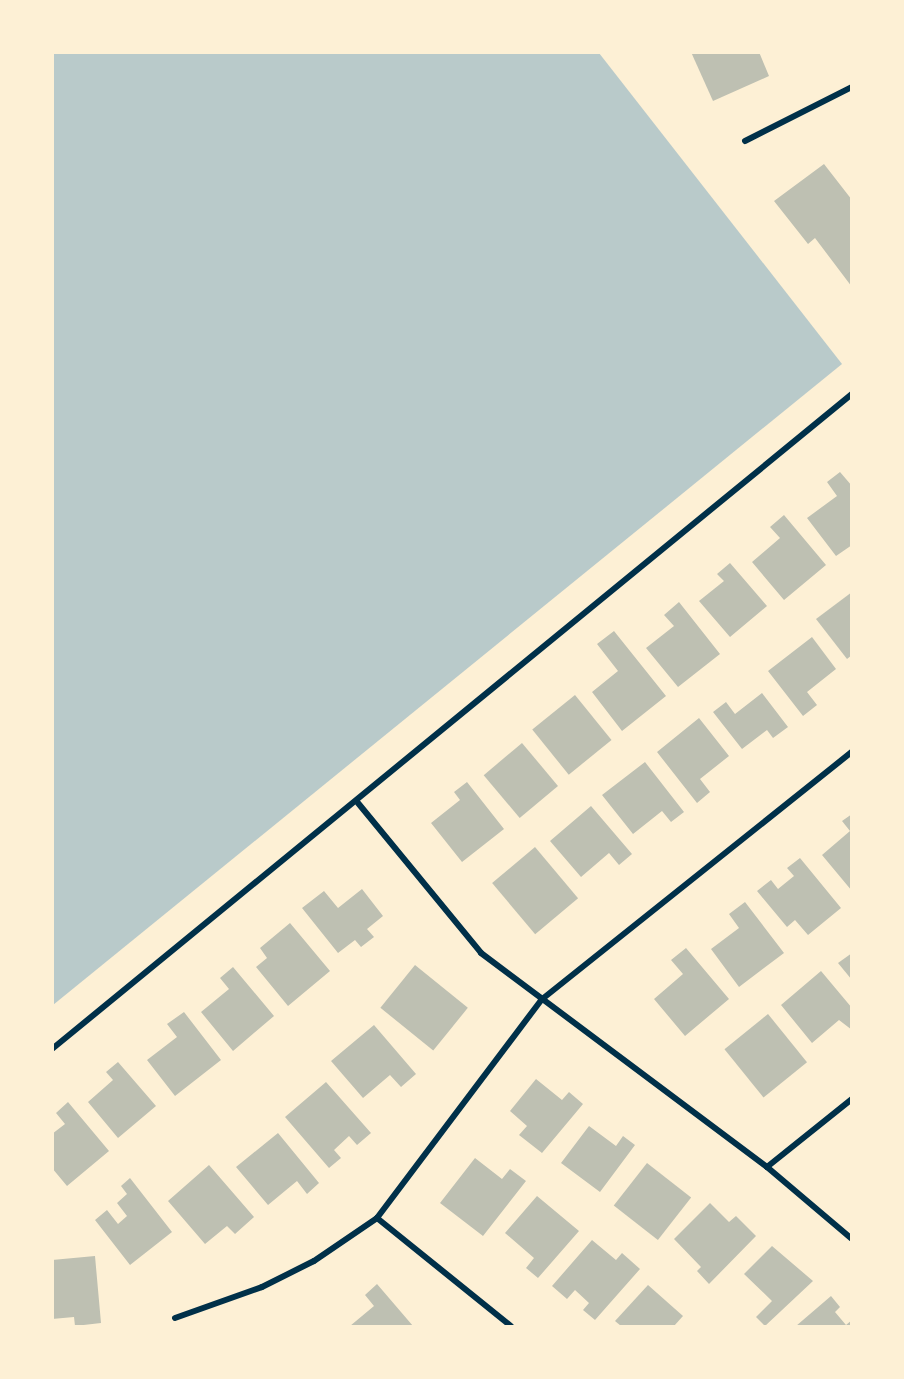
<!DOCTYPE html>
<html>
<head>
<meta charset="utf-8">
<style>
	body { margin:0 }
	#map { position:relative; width:904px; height:1379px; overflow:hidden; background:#fdf0d5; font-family:"Nunito Sans",sans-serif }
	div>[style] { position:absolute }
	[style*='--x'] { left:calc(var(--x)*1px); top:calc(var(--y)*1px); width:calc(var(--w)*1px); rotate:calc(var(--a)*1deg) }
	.green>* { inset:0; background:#b9caca }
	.building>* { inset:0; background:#bec0b2; transform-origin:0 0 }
	.minor>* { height:6px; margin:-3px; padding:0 3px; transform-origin:3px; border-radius:3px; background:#003049 }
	span { translate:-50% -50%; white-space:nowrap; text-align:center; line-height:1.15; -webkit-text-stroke:4.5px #fdf0d5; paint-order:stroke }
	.frame { position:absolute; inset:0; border:54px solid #fdf0d5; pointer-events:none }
</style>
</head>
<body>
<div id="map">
	<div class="green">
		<div style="clip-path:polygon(53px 52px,599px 53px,842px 364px,53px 1005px)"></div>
	</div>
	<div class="building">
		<div style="clip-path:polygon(691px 52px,759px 52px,769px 76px,713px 101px)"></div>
		<div style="clip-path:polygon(824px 164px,852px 200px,852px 287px,815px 238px,808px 244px,774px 201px)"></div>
		<div style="clip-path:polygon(840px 472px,852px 486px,852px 545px,836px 556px,807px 518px,837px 496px,827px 482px)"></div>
		<div style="clip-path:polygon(784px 515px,826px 565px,784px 600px,752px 562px,780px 538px,770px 527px)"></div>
		<div style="clip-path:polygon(730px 563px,767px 606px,730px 637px,699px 601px,724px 581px,717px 574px)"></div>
		<div style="clip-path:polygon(852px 592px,852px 655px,847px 659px,816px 619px)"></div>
		<div style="clip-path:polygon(679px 602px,720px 654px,678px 687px,646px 648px,674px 626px,664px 615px)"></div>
		<div style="clip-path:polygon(614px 631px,666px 696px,622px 731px,592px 692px,618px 671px,597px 644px)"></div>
		<div style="clip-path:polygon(812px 637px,836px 669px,807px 692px,817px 705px,803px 716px,768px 671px)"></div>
		<div style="clip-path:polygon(762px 693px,788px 727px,773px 738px,767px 730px,742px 749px,713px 712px,726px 702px,735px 714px)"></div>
		<div style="left:575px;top:695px;width:58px;height:55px;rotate:51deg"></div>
		<div style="clip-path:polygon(699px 718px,729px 756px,700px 779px,710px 792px,697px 803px,657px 752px)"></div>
		<div style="left:522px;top:743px;width:56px;height:50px;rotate:50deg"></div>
		<div style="clip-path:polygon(645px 762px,684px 812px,671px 822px,662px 811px,633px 834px,602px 795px)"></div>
		<div style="clip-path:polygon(467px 782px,504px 829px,462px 862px,431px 823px,460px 800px,454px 792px)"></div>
		<div style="clip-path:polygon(591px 806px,632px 854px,619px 865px,609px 853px,581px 877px,550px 841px)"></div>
		<div style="clip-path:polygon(852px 814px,852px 891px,822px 855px,850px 831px,842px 821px)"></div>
		<div style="left:535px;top:847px;width:67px;height:56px;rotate:50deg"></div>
		<div style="clip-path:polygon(800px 858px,841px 908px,808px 935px,795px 920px,787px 927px,757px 891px,771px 880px,778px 889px,794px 876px,787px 868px)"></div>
		<div style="clip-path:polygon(362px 889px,383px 916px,367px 929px,374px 937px,361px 947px,355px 940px,338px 953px,302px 908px,324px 891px,338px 908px)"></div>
		<div style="clip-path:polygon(745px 902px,784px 953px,739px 987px,711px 949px,739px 928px,729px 914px)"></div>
		<div style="clip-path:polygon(290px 923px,330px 971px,288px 1006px,256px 967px,267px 958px,260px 948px)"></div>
		<div style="clip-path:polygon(686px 948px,729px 999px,685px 1036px,654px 999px,683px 974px,671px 960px)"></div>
		<div style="clip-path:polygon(852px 953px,852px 980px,838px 963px)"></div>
		<div style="left:415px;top:965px;width:68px;height:55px;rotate:39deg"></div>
		<div style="clip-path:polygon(233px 967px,274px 1016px,233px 1051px,201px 1012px,229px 989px,220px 978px)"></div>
		<div style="clip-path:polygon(821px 971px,852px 1008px,852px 1030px,839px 1020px,812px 1043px,781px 1005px)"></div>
		<div style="clip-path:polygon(184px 1012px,221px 1060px,175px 1096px,147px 1060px,177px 1037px,167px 1024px)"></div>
		<div style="left:768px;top:1014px;width:62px;height:56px;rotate:51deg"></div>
		<div style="clip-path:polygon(374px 1025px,416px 1074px,401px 1087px,390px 1075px,363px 1098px,331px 1061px)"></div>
		<div style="clip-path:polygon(118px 1062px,156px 1106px,118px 1138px,88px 1102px,113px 1080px,106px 1072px)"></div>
		<div style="clip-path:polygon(536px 1079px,562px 1100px,569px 1092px,583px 1104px,542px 1153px,519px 1135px,527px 1126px,510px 1111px)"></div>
		<div style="clip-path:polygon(326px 1082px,371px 1133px,357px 1145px,349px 1136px,334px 1150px,341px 1158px,329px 1168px,285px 1117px)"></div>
		<div style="clip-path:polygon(68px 1102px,109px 1151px,67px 1186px,52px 1168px,52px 1134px,65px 1124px,56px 1113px)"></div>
		<div style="clip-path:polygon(589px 1126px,616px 1146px,623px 1136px,635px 1145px,600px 1192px,561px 1163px)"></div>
		<div style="clip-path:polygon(278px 1133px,319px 1183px,307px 1194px,297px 1181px,268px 1205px,236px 1167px)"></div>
		<div style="clip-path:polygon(475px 1158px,502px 1179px,510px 1169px,526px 1181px,483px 1236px,440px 1203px)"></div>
		<div style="left:647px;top:1163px;width:56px;height:54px;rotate:38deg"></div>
		<div style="clip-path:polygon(209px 1165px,254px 1217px,235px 1234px,227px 1226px,205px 1244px,168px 1201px)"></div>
		<div style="clip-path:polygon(130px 1178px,172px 1232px,130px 1265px,95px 1220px,107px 1210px,118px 1224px,127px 1216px,117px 1203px,127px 1194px,121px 1186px)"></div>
		<div style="clip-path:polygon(537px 1196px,579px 1231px,538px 1278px,526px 1268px,534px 1258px,505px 1233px)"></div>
		<div style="clip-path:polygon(710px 1203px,729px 1222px,736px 1216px,756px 1236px,709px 1284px,697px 1271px,701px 1267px,674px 1239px)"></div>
		<div style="clip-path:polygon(592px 1240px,616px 1260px,622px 1253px,640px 1269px,595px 1320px,583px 1310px,589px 1303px,575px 1290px,567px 1299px,552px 1286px)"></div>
		<div style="clip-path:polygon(772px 1246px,813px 1281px,765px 1326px,756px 1317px,772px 1301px,744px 1274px)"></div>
		<div style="clip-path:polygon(95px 1256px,101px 1323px,75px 1326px,74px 1317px,52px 1319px,52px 1260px)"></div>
		<div style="clip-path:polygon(377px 1284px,413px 1326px,350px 1326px,374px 1306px,365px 1295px)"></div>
		<div style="clip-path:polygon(648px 1285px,683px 1316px,674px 1326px,621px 1326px,615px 1321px)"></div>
		<div style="clip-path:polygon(831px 1296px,840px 1307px,835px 1312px,846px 1325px,852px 1320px,852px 1326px,796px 1326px)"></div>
	</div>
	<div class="minor">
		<div style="--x:745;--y:141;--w:120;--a:-26.8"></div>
		<div style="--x:358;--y:803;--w:194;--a:50.6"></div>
		<div style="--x:481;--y:953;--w:357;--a:36.8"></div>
		<div style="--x:767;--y:1167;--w:111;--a:40.3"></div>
		<div style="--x:52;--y:1049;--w:1034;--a:-39.31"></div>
		<div style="--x:767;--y:1167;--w:109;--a:-38.7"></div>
		<div style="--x:377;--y:1218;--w:172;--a:38.9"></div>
		<div style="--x:175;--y:1318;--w:92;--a:-19.6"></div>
		<div style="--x:262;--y:1287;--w:58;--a:-26.6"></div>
		<div style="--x:314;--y:1261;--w:76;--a:-34.3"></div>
		<div style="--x:377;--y:1218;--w:273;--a:-53"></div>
		<div style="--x:541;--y:1000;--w:398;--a:-38.6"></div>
	</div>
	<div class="frame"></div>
</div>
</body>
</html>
